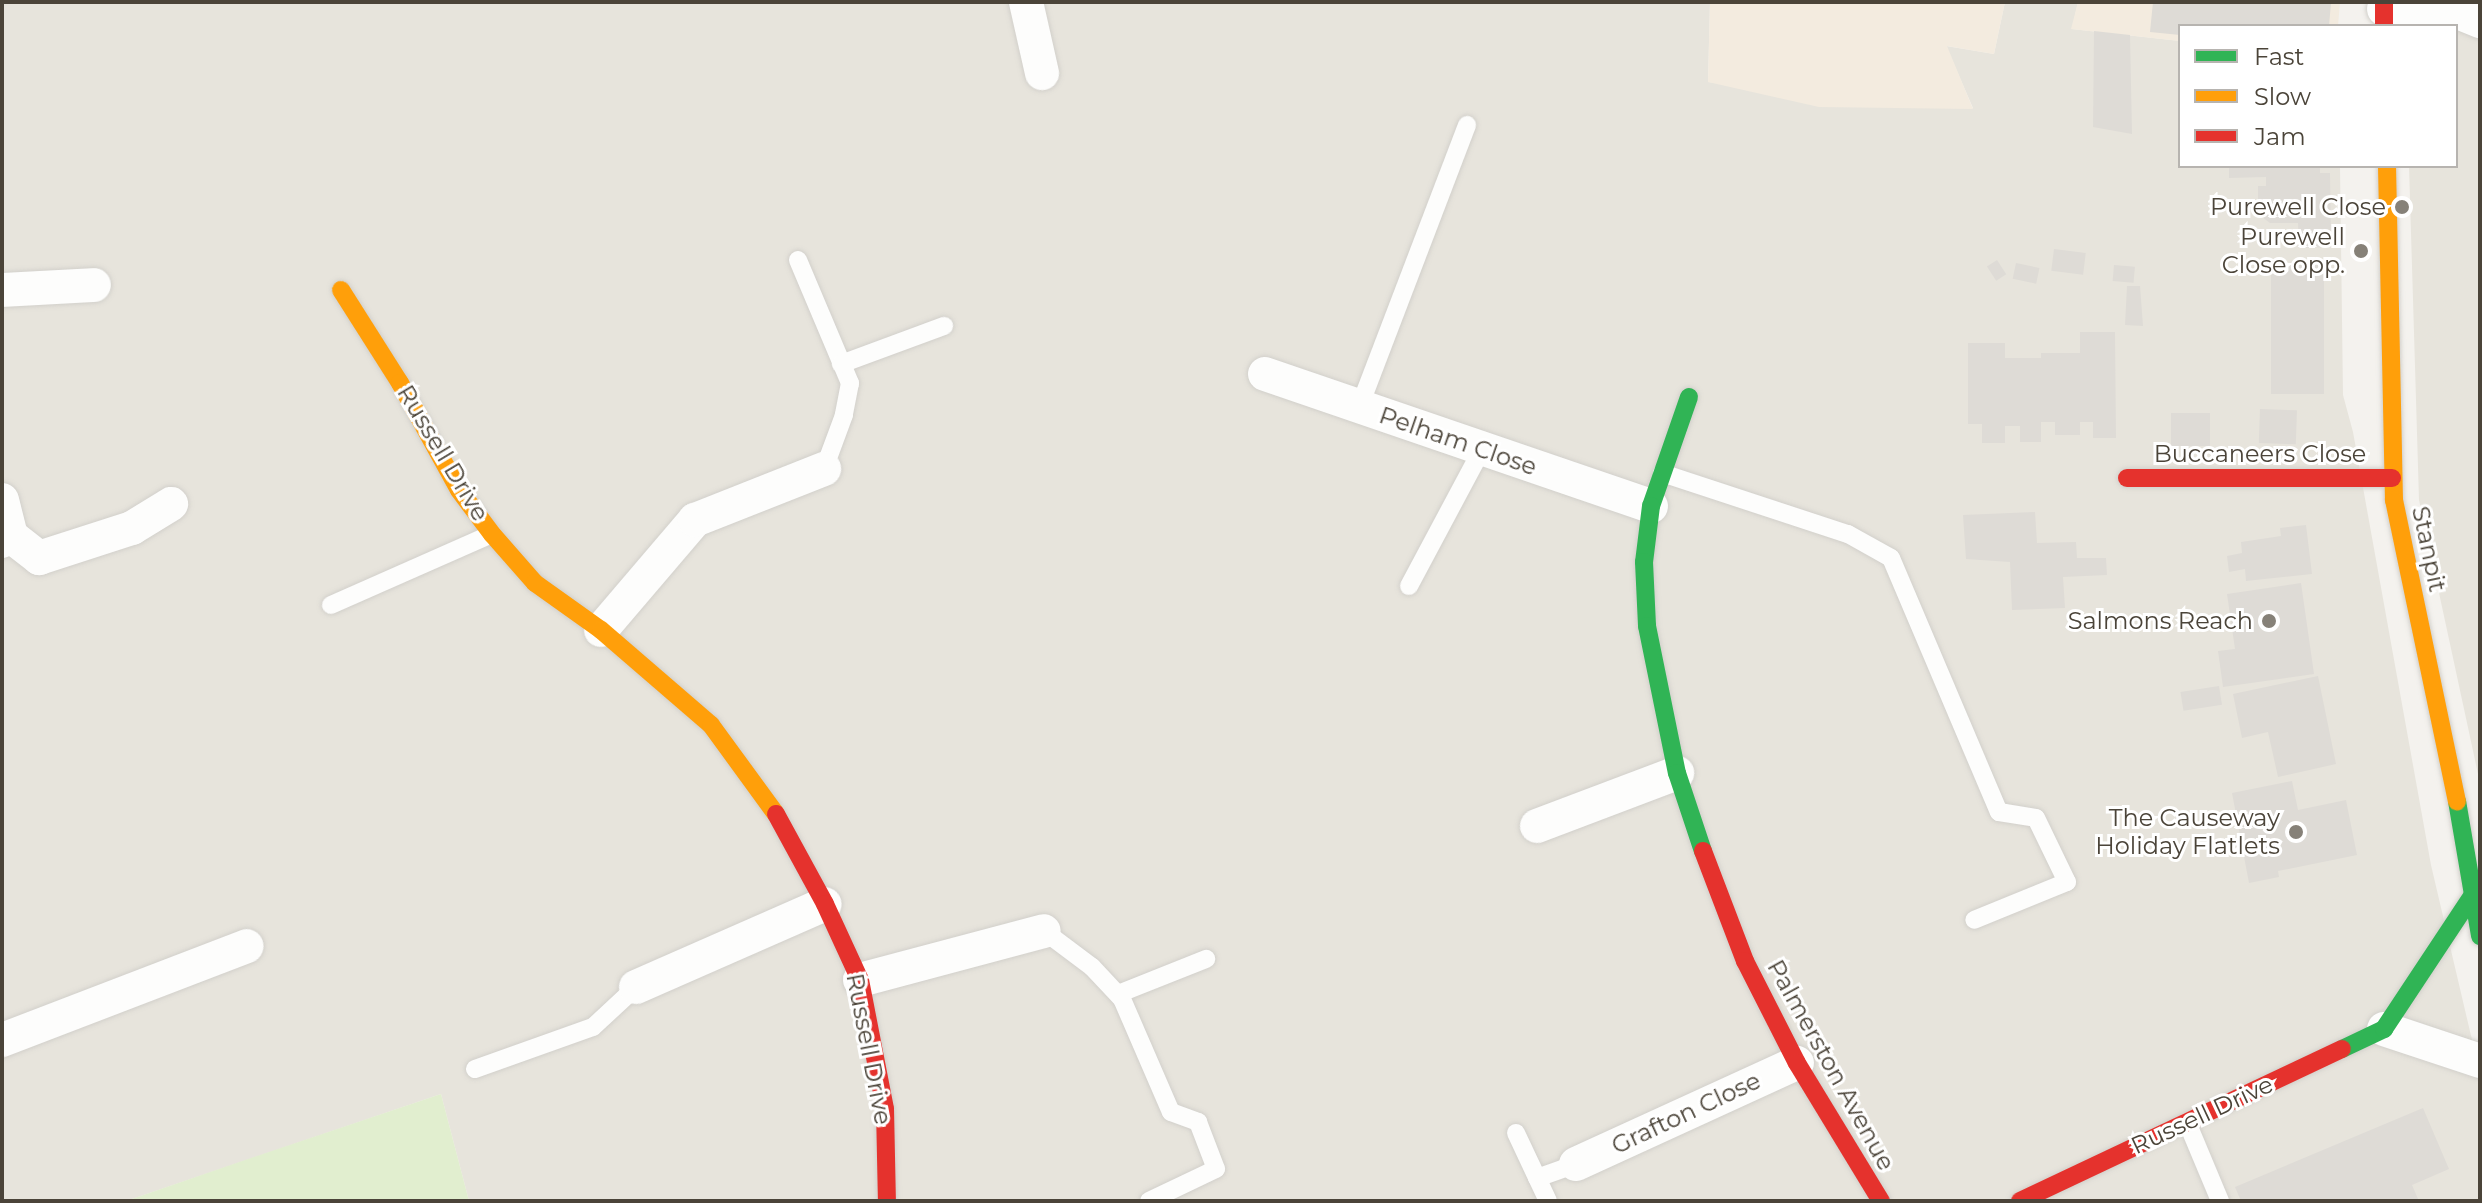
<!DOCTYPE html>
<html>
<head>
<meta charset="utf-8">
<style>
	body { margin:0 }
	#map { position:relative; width:2482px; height:1203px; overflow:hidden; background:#f4f2ee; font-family:Montserrat,sans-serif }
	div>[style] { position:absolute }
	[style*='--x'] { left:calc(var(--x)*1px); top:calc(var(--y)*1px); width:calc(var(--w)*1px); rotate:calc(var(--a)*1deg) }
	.residential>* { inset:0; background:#e7e4dc }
	.commercial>* { inset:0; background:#f3ebdf }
	.green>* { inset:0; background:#e1eecf }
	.building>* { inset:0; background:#dedbd6; transform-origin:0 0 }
	.roads { filter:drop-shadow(0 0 2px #d2d0cb) drop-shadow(0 0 2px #d2d0cb) }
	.lane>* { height:18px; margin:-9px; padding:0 9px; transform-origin:9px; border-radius:9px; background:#fdfdfc }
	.street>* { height:34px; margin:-17px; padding:0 17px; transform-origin:17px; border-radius:17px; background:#fdfdfc }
	.fast>* { height:18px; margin:-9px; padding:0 9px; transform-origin:9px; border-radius:9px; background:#30b455 }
	.slow>* { height:18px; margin:-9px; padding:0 9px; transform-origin:9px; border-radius:9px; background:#ff9f0a }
	.jam>* { height:18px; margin:-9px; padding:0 9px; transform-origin:9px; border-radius:9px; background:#e5322d }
	.dots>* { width:22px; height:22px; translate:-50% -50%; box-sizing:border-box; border:4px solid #fff; border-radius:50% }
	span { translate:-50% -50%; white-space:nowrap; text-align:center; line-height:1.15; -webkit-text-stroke:6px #fff; paint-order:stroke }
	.poi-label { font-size:24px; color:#4b4439 }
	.right { translate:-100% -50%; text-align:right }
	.street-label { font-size:24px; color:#4b4439 }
	.frame { position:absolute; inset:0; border:4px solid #4b4439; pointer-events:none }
	.legend { position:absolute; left:2178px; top:24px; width:280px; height:144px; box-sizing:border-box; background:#fff; border:2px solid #b7b4b0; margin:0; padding:10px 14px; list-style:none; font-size:24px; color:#4b4439 }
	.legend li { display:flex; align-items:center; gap:16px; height:40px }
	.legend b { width:40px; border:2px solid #b7b4b0 }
</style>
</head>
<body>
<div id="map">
	<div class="residential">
		<div style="clip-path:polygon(2px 2px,1710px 2px,1708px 82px,1973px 108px,1946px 46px,1994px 54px,2005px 2px,2078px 2px,2072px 29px,2180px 41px,2180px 166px,2340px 166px,2343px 395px,2353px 432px,2431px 865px,2480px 1074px,2480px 1201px,469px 1201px,441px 1094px,126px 1201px,2px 1201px)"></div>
		<div style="clip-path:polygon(2404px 2px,2480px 2px,2478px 774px,2419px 500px,2409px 166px,2456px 166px,2456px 26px)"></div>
	</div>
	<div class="commercial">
		<div style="clip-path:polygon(1710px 2px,2005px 2px,1994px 54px,1947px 46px,1973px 109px,1819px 107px,1708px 82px)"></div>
		<div style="clip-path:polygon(2078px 2px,2340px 2px,2338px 26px,2180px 26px,2180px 41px,2071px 29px)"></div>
	</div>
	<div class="green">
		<div style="clip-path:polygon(441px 1094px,469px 1201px,126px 1201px,257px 1156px)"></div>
	</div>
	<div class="building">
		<div style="clip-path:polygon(2153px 2px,2320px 2px,2331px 3px,2329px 26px,2180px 26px,2180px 35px,2150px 32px)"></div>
		<div style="clip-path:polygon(2094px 31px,2130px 35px,2132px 134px,2093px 127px)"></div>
		<div style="clip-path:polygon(2229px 166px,2320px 166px,2320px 173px,2330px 173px,2331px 247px,2299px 248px,2298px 223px,2270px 223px,2258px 214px,2258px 186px,2266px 186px,2266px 177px,2229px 178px)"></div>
		<div style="left:2054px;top:249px;width:32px;height:22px;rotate:7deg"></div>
		<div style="left:1997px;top:260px;width:17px;height:12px;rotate:57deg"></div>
		<div style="left:2016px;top:263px;width:24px;height:16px;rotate:12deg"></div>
		<div style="left:2114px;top:265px;width:21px;height:16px;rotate:5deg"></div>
		<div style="left:2271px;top:265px;width:53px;height:129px"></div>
		<div style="clip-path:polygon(2127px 286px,2140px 286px,2143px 326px,2125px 325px)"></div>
		<div style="clip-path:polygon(2080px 332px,2115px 332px,2116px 438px,2093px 438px,2093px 422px,2080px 422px,2080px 435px,2055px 435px,2055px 422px,2041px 422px,2041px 442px,2020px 442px,2020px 426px,2005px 426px,2005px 443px,1982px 443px,1982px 424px,1968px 424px,1968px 343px,2005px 343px,2005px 358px,2041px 358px,2041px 353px,2080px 353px)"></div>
		<div style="left:2260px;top:409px;width:37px;height:34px;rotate:2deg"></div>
		<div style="left:2171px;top:413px;width:39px;height:33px"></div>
		<div style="clip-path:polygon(2035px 512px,2037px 543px,2076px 542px,2077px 558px,2106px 558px,2107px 575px,2063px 577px,2065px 608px,2012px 610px,2010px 562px,1966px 559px,1963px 515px)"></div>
		<div style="clip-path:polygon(2306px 525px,2312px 574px,2246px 581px,2245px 569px,2229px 572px,2227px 556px,2242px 553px,2241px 542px,2281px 536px,2280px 528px)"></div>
		<div style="clip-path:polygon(2301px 583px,2314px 674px,2223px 687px,2218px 651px,2235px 649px,2227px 594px)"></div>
		<div style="clip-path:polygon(2318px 676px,2336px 764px,2278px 777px,2268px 732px,2242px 738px,2233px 694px)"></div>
		<div style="left:2219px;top:686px;width:19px;height:39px;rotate:81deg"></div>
		<div style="clip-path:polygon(2292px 781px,2298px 810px,2346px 800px,2357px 855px,2278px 871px,2279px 877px,2249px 883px,2232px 793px)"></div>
		<div style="clip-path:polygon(2423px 1108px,2449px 1169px,2412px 1185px,2418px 1199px,2241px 1201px,2235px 1187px)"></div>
	</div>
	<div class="roads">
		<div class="lane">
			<div style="--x:798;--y:260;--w:134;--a:67.1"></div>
			<div style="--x:850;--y:383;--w:33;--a:101"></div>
			<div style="--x:844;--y:415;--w:58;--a:110.3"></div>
			<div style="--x:841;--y:364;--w:110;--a:-20.3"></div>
			<div style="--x:1359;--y:408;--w:303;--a:-69.1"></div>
			<div style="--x:1662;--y:473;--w:196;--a:18.2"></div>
			<div style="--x:1848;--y:534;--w:49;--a:29.2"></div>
			<div style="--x:1891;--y:558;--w:276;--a:67"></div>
			<div style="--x:1999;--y:812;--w:37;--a:9"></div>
			<div style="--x:2036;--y:818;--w:71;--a:64.2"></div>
			<div style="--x:2067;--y:882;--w:100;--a:157.8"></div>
			<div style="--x:1409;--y:586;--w:155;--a:-61.9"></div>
			<div style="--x:331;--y:605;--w:176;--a:-23.8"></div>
			<div style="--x:1044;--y:931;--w:60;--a:36.9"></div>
			<div style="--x:1092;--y:967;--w:44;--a:46.8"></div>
			<div style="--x:1122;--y:999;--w:123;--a:66.6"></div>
			<div style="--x:1171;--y:1112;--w:29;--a:20"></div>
			<div style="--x:1198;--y:1122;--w:50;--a:69"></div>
			<div style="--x:1216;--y:1169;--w:74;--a:154.5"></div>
			<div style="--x:1118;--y:994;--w:95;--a:-21.7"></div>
			<div style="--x:475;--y:1069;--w:125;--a:-19.6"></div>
			<div style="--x:593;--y:1027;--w:59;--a:-42.9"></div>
			<div style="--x:2187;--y:1122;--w:86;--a:67.3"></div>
			<div style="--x:1516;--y:1133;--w:75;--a:64.8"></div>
			<div style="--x:1537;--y:1178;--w:41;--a:-19.7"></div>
		</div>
		<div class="street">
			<div style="--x:1026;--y:2;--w:73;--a:77.3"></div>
			<div style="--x:2384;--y:9;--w:76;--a:3"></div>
			<div style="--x:2460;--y:13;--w:22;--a:22"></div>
			<div style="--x:2;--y:290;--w:92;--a:-3.1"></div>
			<div style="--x:1265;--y:374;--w:408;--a:18.9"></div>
			<div style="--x:2;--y:500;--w:37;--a:76"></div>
			<div style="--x:2;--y:541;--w:10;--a:-29"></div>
			<div style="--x:11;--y:536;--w:36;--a:38"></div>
			<div style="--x:39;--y:558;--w:98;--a:-17.9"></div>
			<div style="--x:132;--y:528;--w:46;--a:-31.6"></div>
			<div style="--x:601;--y:630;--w:145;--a:-49.5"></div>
			<div style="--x:695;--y:520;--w:139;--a:-21.6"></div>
			<div style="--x:1537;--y:826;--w:150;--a:-20.7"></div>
			<div style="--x:860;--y:980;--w:190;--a:-14.9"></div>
			<div style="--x:636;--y:987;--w:206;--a:-23.7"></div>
			<div style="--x:2384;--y:1029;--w:101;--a:18.4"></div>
			<div style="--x:2;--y:1040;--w:262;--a:-21"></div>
			<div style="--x:1576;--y:1164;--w:243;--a:-24.6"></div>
		</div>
		<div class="fast">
			<div style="--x:1689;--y:397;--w:115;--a:109.2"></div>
			<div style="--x:1651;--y:506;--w:56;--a:97.1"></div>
			<div style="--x:1644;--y:562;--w:64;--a:87.3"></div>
			<div style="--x:1647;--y:626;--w:150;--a:78.5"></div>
			<div style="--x:1677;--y:773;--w:82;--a:71.6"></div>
			<div style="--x:2457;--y:801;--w:137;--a:80.3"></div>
			<div style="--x:2342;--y:1049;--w:47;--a:-25.5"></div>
			<div style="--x:2384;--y:1029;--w:159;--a:-56.5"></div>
		</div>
		<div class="slow">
			<div style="--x:2387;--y:166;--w:334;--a:88.8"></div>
			<div style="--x:2394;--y:500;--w:308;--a:78.2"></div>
			<div style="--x:341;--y:290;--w:110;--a:57.6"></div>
			<div style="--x:400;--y:383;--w:122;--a:61.1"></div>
			<div style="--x:459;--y:490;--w:55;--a:53.1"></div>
			<div style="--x:492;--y:534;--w:65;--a:48.7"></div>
			<div style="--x:535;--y:583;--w:81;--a:35.5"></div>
			<div style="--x:601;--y:630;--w:145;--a:40.8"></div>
			<div style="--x:711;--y:725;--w:110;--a:53.9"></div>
		</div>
		<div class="jam">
			<div style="--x:2384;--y:2;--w:24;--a:90"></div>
			<div style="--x:2127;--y:478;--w:265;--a:0"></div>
			<div style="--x:776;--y:814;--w:102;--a:61.4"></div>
			<div style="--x:825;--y:904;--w:84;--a:65.3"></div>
			<div style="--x:860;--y:980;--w:131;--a:79"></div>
			<div style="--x:885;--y:1109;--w:92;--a:88.8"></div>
			<div style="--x:1703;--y:851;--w:118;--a:69.1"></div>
			<div style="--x:1745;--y:961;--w:114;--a:63"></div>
			<div style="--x:1797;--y:1063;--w:162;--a:58.7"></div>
			<div style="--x:2020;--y:1201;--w:356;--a:-25.3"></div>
		</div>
	</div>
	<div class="dots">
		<div style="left:2402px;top:207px;background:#868178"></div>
		<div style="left:2361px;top:251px;background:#868178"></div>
		<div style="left:2269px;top:621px;background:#868178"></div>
		<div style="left:2296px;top:832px;background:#868178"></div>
	</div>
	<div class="poi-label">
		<span class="right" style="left:2386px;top:207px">Purewell Close</span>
		<span class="right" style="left:2345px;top:251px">Purewell<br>Close opp.</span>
		<span class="right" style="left:2253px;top:621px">Salmons Reach</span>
		<span class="right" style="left:2280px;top:832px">The Causeway<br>Holiday Flatlets</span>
	</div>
	<div class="street-label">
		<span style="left:1458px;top:441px;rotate:19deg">Pelham Close</span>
		<span style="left:443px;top:453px;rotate:59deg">Russell Drive</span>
		<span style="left:2260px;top:454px">Buccaneers Close</span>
		<span style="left:2429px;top:549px;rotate:78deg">Stanpit</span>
		<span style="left:869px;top:1049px;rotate:79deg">Russell Drive</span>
		<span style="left:1831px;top:1065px;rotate:61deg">Palmerston Avenue</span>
		<span style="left:1686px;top:1113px;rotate:-25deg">Grafton Close</span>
		<span style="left:2202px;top:1115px;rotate:-25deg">Russell Drive</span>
	</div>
	<div class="frame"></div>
	<ul class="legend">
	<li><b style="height:10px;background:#30b455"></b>Fast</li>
	<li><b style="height:10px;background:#ff9f0a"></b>Slow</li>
	<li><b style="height:10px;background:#e5322d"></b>Jam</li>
	</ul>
</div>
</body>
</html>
